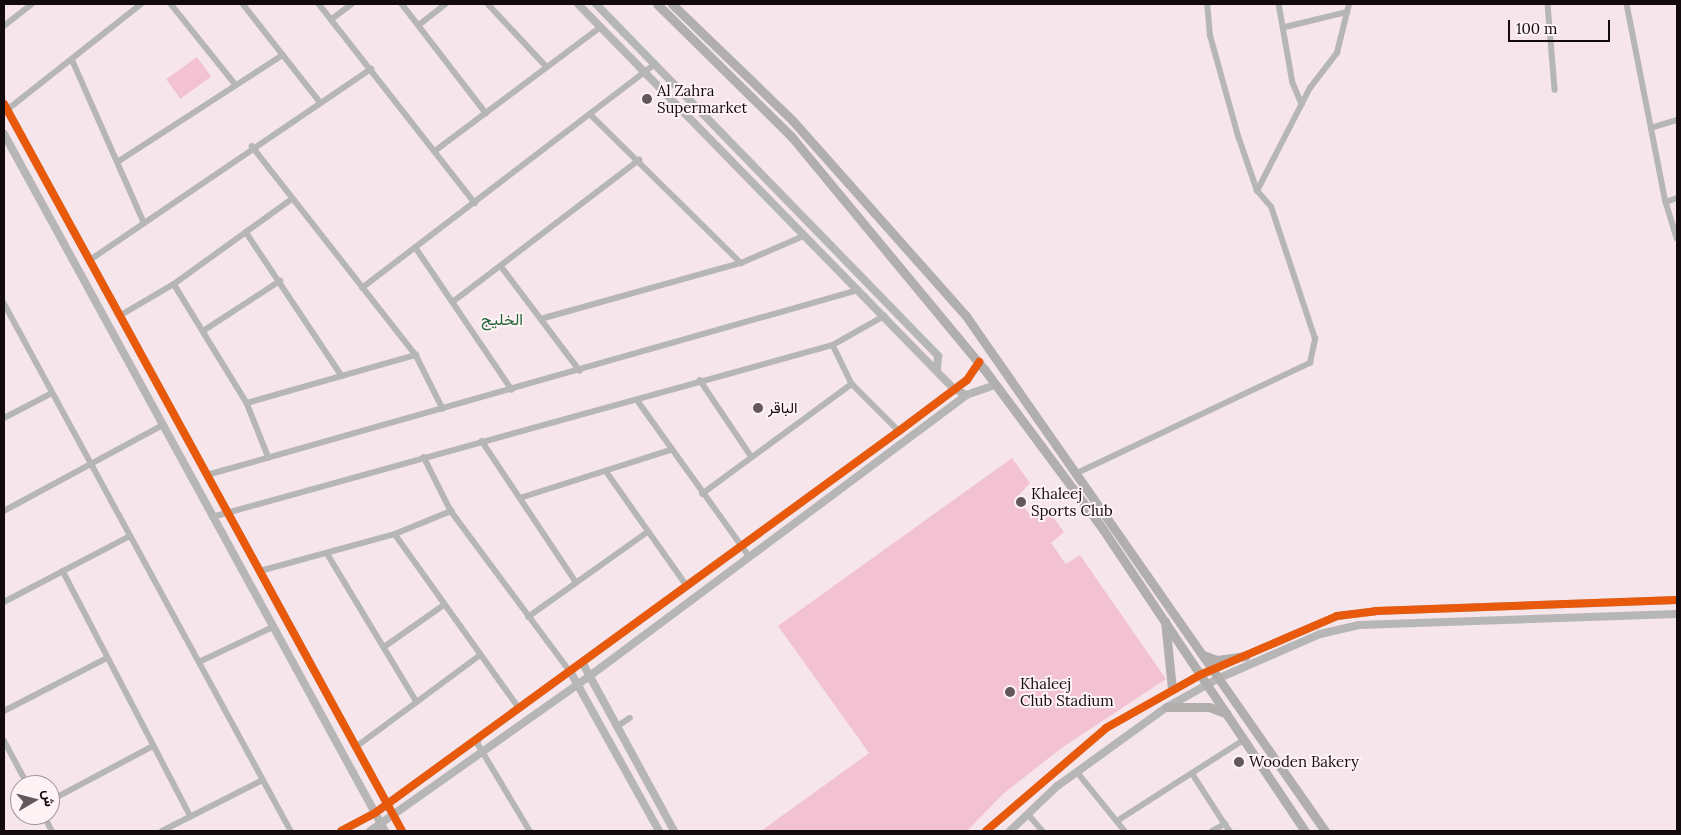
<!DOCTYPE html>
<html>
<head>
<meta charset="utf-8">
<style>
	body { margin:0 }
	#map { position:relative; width:1681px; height:835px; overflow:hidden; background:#f6e6eb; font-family:Lora,Vazirmatn,serif }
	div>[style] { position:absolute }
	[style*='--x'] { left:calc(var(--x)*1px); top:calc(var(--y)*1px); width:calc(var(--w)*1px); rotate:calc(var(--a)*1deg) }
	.green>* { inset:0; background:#f3c2d2; transform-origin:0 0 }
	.minor>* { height:5.5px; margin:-2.75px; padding:0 2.75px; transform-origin:2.75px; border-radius:2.75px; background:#b5b6b5 }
	.tertiary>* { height:8px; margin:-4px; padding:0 4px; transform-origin:4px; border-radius:4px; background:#b5b6b5 }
	.primary>* { height:9px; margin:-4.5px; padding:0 4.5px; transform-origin:4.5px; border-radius:4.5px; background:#b0afae }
	.cycleway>* { height:8px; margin:-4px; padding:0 4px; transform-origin:4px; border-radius:4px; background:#e8590c }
	.dots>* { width:14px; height:14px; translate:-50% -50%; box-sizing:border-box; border:2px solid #fef2f5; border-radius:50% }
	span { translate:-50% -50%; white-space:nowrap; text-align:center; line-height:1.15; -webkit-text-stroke:4px #fef2f5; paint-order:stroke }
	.poi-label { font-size:15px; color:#130a0d }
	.left { translate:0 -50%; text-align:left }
	.neighbourhood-label { font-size:16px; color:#246638 }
	.frame { position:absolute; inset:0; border:5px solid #130a0d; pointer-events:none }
	.north { position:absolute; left:10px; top:775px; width:50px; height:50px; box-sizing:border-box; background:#fef2f5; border:1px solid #a09598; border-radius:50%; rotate:82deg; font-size:14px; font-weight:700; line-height:20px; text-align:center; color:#130a0d }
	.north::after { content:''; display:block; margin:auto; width:18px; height:22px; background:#62575b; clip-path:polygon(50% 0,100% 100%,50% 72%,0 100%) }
	.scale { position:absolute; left:1508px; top:20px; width:102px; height:22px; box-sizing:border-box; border:2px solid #130a0d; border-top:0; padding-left:6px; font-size:15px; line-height:18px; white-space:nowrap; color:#130a0d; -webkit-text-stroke:4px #fef2f5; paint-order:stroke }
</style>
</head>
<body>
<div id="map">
	<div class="green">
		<div style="left:197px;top:57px;width:24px;height:38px;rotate:54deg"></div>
		<div style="clip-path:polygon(1012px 458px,1030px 483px,1017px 497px,1030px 515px,1044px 505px,1064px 532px,1051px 543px,1066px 564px,1080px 555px,1166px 679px,1063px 747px,1003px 794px,967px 831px,761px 831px,869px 753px,778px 626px)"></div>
	</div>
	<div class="minor">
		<div style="--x:171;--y:4;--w:104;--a:51.3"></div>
		<div style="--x:243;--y:4;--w:125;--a:51.8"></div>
		<div style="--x:319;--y:4;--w:253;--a:51.9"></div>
		<div style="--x:402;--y:4;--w:138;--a:52.4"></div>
		<div style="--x:488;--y:4;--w:86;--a:46.9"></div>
		<div style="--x:1279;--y:4;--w:80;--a:80"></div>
		<div style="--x:1293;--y:83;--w:23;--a:67"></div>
		<div style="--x:1548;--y:4;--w:86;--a:85.3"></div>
		<div style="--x:1627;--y:4;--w:202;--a:78.9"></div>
		<div style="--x:1666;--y:202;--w:12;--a:-20"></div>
		<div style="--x:332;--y:19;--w:25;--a:-37"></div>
		<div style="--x:419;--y:25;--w:34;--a:-38"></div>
		<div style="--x:4;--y:26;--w:36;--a:-38"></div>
		<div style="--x:1285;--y:27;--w:64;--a:-13.6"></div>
		<div style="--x:72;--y:59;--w:178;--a:66.2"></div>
		<div style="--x:7;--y:110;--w:171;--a:-38.3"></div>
		<div style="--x:591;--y:115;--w:211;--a:44.6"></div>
		<div style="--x:1651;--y:128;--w:27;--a:-17"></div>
		<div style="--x:252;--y:146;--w:266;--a:51.9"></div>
		<div style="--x:416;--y:355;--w:60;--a:63.4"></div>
		<div style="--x:435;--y:151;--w:207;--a:-36.8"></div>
		<div style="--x:119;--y:161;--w:195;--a:-32.9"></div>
		<div style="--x:1257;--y:191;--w:116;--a:-62.8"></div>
		<div style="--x:1310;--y:88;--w:44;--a:-52.4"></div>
		<div style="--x:1337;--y:53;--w:50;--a:-76.2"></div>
		<div style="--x:1666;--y:202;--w:38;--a:73"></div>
		<div style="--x:246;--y:232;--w:173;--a:56.3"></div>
		<div style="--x:416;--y:248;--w:171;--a:55.9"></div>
		<div style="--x:90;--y:260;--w:340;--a:-34.2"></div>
		<div style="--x:501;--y:266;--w:131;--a:53"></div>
		<div style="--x:174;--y:284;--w:140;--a:58.5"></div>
		<div style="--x:247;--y:403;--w:59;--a:68.2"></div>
		<div style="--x:362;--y:288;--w:369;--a:-37.4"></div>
		<div style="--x:454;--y:301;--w:233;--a:-37.3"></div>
		<div style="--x:4;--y:303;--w:601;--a:61.47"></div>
		<div style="--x:121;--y:315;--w:61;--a:-30.3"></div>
		<div style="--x:174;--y:284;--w:145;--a:-35.8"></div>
		<div style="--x:544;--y:318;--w:205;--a:-15.6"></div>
		<div style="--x:741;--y:263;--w:69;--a:-23.2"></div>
		<div style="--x:203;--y:331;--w:92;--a:-33"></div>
		<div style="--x:833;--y:345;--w:43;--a:64"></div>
		<div style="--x:852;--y:384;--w:66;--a:45"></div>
		<div style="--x:700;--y:380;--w:92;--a:56.1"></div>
		<div style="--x:638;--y:401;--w:191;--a:54.4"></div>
		<div style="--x:247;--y:403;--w:176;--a:-15.9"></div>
		<div style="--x:4;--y:418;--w:54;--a:-27.5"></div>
		<div style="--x:482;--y:441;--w:169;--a:56.3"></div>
		<div style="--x:424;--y:457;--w:60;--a:63.4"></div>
		<div style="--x:451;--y:511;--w:199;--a:53.4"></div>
		<div style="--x:606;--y:471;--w:141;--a:54.8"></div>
		<div style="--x:1075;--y:474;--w:260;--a:-25.3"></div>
		<div style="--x:1310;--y:363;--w:25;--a:-78"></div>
		<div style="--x:1315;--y:339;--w:139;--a:-108.4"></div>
		<div style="--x:1271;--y:207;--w:21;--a:-131"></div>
		<div style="--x:1257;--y:191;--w:58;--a:-109.1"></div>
		<div style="--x:1238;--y:136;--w:104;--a:-105.6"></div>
		<div style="--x:1210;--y:36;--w:32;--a:-95"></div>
		<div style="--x:207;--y:475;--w:677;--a:-15.86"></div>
		<div style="--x:702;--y:494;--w:186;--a:-36.3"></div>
		<div style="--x:520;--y:498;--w:157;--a:-17.7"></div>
		<div style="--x:4;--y:511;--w:181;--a:-28.4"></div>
		<div style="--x:212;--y:517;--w:644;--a:-15.48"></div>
		<div style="--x:833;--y:345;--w:59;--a:-29.6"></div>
		<div style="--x:395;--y:534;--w:214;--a:54.5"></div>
		<div style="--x:327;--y:553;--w:174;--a:58.9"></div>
		<div style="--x:63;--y:571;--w:277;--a:62.5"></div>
		<div style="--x:260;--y:571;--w:140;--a:-15.3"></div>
		<div style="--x:395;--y:534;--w:61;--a:-22.3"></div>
		<div style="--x:4;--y:602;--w:142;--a:-27.6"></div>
		<div style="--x:528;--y:617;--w:145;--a:-35.4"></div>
		<div style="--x:384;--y:647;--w:73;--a:-35"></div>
		<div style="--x:199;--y:662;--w:80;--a:-25.3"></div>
		<div style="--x:4;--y:711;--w:114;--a:-27.2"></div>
		<div style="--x:618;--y:726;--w:14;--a:-34"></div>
		<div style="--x:480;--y:736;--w:8;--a:104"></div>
		<div style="--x:478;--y:744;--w:101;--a:59.1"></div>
		<div style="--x:4;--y:740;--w:51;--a:61.9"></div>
		<div style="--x:356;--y:747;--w:153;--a:-36.5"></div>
		<div style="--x:1078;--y:773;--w:75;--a:51"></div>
		<div style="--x:1192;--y:773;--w:61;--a:57.1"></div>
		<div style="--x:50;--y:801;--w:115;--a:-28.1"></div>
		<div style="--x:1028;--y:814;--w:23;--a:49"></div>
		<div style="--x:44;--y:815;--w:18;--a:63"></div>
		<div style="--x:1117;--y:821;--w:148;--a:-32.6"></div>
		<div style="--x:162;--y:831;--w:113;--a:-26.8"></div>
		<div style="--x:1212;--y:831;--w:15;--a:-28"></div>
		<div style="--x:1225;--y:824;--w:9;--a:54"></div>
	</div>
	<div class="tertiary">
		<div style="--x:578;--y:4;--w:537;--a:45.68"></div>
		<div style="--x:953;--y:388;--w:15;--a:28"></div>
		<div style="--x:596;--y:4;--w:491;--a:45.8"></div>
		<div style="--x:938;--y:356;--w:14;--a:94"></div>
		<div style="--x:4;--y:104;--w:829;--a:61.3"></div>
		<div style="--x:4;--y:134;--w:794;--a:61.34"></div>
		<div style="--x:582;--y:662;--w:192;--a:61.4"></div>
		<div style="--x:570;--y:671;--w:183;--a:60.9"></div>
		<div style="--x:341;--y:831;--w:38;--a:-28"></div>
		<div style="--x:375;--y:813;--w:648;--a:-36.09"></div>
		<div style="--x:899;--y:431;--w:85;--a:-36.9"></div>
		<div style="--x:967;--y:380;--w:22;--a:-56"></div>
		<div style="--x:370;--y:831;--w:271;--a:-35.2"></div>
		<div style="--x:591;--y:675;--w:468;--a:-36.7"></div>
		<div style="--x:966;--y:395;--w:31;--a:-19"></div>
		<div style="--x:986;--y:831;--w:158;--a:-40.6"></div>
		<div style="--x:1106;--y:728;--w:108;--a:-29.4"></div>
		<div style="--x:1200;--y:675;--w:149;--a:-23.3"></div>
		<div style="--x:1337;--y:616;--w:39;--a:-7"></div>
		<div style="--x:1376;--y:611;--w:301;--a:-2.1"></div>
		<div style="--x:1010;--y:831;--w:64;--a:-43.7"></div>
		<div style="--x:1056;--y:787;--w:137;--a:-35.8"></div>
		<div style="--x:1167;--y:707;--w:57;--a:-29.2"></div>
		<div style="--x:1217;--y:679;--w:112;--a:-23.6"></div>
		<div style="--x:1320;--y:634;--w:40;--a:-13"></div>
		<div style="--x:1359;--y:625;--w:318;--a:-2"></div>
	</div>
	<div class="primary">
		<div style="--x:657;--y:4;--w:188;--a:44.6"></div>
		<div style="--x:791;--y:136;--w:303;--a:50.4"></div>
		<div style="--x:984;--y:369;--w:194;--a:53.4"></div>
		<div style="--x:1100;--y:525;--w:368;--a:56.2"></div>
		<div style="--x:672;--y:4;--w:168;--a:44"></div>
		<div style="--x:793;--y:121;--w:261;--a:48.4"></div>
		<div style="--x:966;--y:316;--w:628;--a:55.12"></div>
		<div style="--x:1165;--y:621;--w:68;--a:84.1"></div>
		<div style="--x:1203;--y:655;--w:15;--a:20"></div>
		<div style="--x:1217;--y:660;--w:29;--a:-8"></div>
		<div style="--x:1167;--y:707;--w:42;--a:0"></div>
		<div style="--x:1209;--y:707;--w:19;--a:21"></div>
	</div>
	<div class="cycleway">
		<div style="--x:4;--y:104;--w:829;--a:61.3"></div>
		<div style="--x:341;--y:831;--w:38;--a:-28"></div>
		<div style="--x:375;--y:813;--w:648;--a:-36.09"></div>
		<div style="--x:899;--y:431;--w:85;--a:-36.9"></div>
		<div style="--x:967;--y:380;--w:22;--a:-56"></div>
		<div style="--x:986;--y:831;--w:158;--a:-40.6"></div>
		<div style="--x:1106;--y:728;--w:108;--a:-29.4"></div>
		<div style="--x:1200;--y:675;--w:149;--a:-23.3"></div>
		<div style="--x:1337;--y:616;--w:39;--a:-7"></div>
		<div style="--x:1376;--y:611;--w:301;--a:-2.1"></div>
	</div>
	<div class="dots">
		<div style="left:647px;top:99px;background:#62575b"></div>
		<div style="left:758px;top:408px;background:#62575b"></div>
		<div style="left:1021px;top:502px;background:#62575b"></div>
		<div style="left:1010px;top:692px;background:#62575b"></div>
		<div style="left:1239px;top:762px;background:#62575b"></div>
	</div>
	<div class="poi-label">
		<span class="left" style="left:657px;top:99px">Al Zahra<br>Supermarket</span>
		<span class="left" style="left:768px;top:408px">الباقر</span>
		<span class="left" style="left:1031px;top:502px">Khaleej<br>Sports Club</span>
		<span class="left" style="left:1020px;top:692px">Khaleej<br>Club Stadium</span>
		<span class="left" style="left:1249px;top:762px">Wooden Bakery</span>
	</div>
	<div class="neighbourhood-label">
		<span style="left:502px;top:319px">الخليج</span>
	</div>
	<div class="frame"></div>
	<div class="north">ش</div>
	<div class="scale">100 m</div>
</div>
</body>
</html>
